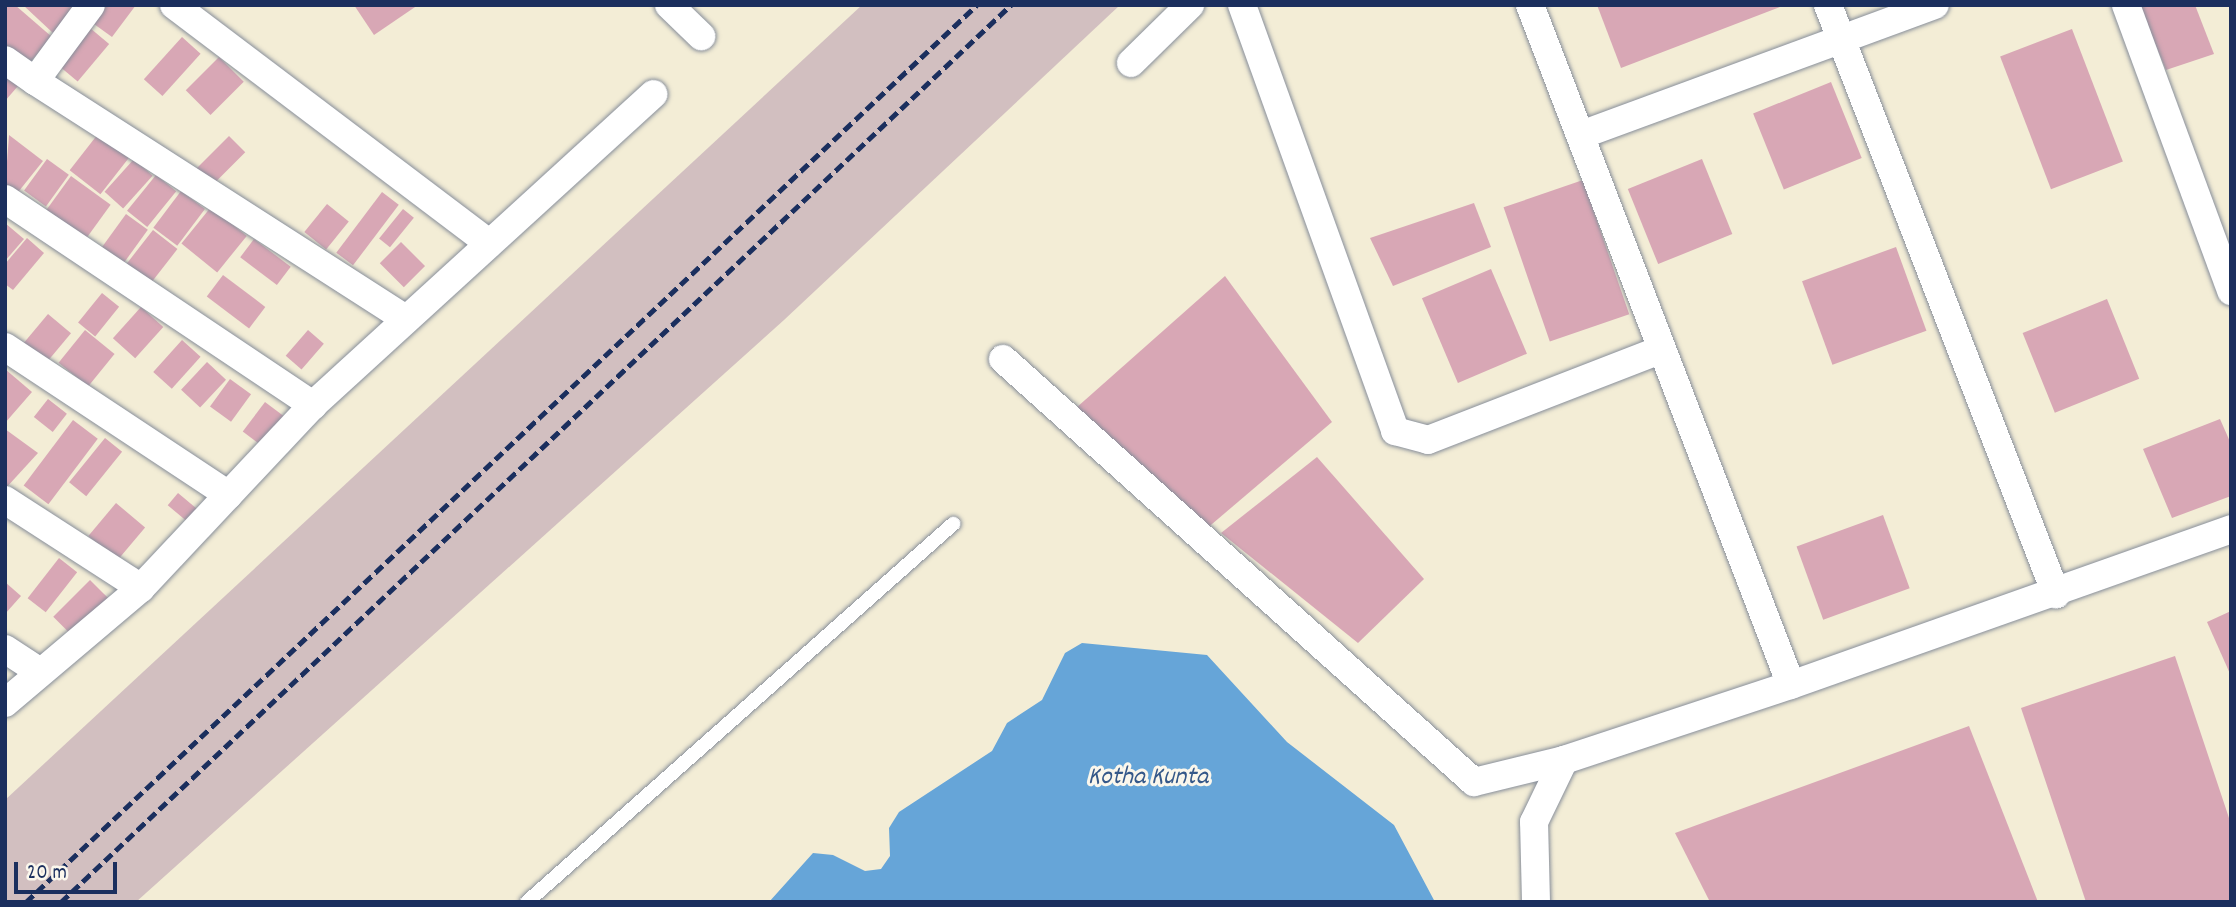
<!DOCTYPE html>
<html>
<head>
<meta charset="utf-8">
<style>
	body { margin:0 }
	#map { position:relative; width:2236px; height:907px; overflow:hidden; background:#f3edd6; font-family:Dekko,sans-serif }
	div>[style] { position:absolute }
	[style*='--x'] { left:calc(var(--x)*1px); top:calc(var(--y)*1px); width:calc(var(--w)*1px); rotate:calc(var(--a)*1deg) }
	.industrial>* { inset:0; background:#d2bfc0 }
	.water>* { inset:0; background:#66a5d8 }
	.building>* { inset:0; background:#d8a7b5; transform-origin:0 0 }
	.roads { filter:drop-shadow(0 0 2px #878e9a) drop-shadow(0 0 2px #878e9a) }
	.service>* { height:14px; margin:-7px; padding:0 7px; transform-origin:7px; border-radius:7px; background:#fff }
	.minor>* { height:28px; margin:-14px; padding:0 14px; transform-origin:14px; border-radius:14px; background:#fff }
	.rail>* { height:5px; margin-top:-2.5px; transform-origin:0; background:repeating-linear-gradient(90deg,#1b2f5e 0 10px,transparent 0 15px) }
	span { translate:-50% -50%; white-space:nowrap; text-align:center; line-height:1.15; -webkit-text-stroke:6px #fbf7ec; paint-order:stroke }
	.water-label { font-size:26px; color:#355889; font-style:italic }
	.frame { position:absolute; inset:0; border:7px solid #1b2f5e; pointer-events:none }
	.scale { position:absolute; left:14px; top:862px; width:103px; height:32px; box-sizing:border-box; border:4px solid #1b2f5e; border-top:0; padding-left:9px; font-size:21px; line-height:24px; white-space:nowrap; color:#1b2f5e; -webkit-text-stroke:5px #fbf7ec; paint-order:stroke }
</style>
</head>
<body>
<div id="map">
	<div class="industrial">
		<div style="clip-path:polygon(862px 5px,1120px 5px,784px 320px,136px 902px,5px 902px,5px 800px)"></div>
	</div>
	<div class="water">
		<div style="clip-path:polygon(1082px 643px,1207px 655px,1287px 742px,1394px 825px,1435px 902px,769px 902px,813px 853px,833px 855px,865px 871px,881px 869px,890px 856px,889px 828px,899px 812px,992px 751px,1007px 723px,1042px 700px,1065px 653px)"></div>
	</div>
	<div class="building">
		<div style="clip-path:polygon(5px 5px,15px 5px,52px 37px,25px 68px,5px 51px)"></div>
		<div style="clip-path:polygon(23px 5px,80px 5px,53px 33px)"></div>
		<div style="clip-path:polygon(107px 5px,136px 5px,112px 37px,94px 24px)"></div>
		<div style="clip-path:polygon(354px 5px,418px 5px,374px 35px)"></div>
		<div style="clip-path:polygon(1597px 5px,1785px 5px,1621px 68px)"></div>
		<div style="clip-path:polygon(2139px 5px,2195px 5px,2214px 54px,2166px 70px)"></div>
		<div style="left:90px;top:28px;width:25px;height:49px;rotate:40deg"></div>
		<div style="left:2072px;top:29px;width:142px;height:77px;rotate:69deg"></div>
		<div style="left:182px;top:37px;width:25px;height:57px;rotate:42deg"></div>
		<div style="left:219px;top:57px;width:35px;height:47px;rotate:45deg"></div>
		<div style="clip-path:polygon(5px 76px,18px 86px,5px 101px)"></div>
		<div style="left:1831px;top:82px;width:82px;height:84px;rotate:68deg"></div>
		<div style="left:98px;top:134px;width:39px;height:46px;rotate:38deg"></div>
		<div style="clip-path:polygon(9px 135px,43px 161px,15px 196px,5px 189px)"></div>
		<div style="left:229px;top:136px;width:23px;height:46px;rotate:45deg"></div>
		<div style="left:47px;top:159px;width:27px;height:39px;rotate:36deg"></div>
		<div style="left:134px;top:159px;width:25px;height:44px;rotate:42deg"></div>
		<div style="left:1702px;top:159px;width:81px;height:80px;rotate:68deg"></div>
		<div style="left:156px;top:175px;width:26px;height:46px;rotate:39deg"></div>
		<div style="left:71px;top:176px;width:49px;height:49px;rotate:36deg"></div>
		<div style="left:1583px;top:180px;width:142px;height:84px;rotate:71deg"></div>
		<div style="left:181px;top:191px;width:30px;height:46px;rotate:37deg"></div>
		<div style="left:382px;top:192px;width:21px;height:76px;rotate:37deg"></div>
		<div style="clip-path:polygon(1474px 203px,1491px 247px,1393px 286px,1370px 238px)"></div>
		<div style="left:327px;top:204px;width:28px;height:36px;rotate:39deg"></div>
		<div style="left:211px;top:207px;width:46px;height:47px;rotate:39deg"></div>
		<div style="left:403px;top:209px;width:14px;height:38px;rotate:39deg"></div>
		<div style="left:126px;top:214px;width:27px;height:49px;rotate:36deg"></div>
		<div style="clip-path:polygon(5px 223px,24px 239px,5px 261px)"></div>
		<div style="left:153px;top:230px;width:31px;height:50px;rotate:38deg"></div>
		<div style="clip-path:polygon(27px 238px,44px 253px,13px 290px,5px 284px,5px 264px)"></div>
		<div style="left:254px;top:239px;width:46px;height:23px;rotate:37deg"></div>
		<div style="left:401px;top:242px;width:34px;height:30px;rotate:45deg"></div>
		<div style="left:1896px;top:247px;width:89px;height:100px;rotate:70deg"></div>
		<div style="left:1491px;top:269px;width:92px;height:75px;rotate:67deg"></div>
		<div style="left:223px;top:275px;width:53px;height:27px;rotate:37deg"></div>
		<div style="clip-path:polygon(1225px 276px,1332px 422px,1205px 530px,1076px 408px)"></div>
		<div style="left:102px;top:293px;width:22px;height:38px;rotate:39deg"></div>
		<div style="left:2107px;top:299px;width:86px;height:91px;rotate:68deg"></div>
		<div style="left:141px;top:307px;width:30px;height:42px;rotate:42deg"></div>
		<div style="left:48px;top:314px;width:30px;height:39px;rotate:40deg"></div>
		<div style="left:85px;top:330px;width:38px;height:42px;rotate:39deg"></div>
		<div style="left:308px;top:330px;width:21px;height:34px;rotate:41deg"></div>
		<div style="left:182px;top:340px;width:25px;height:43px;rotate:42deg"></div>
		<div style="left:207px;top:362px;width:26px;height:38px;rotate:43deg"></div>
		<div style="clip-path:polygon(5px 369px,32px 392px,5px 423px)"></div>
		<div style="left:230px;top:379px;width:26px;height:34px;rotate:36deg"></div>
		<div style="left:48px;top:399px;width:24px;height:23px;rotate:38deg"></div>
		<div style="left:265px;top:402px;width:25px;height:37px;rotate:37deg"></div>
		<div style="clip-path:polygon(2220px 419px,2231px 444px,2231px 496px,2172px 518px,2143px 449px)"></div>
		<div style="left:73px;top:420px;width:31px;height:82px;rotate:37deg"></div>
		<div style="clip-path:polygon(5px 429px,38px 453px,5px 489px)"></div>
		<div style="left:105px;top:438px;width:22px;height:57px;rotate:39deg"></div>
		<div style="clip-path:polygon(1317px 457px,1424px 579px,1358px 643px,1221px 533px)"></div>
		<div style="left:178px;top:493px;width:25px;height:16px;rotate:40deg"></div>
		<div style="left:116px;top:503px;width:38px;height:43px;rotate:40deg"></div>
		<div style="left:1883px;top:515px;width:78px;height:92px;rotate:70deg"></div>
		<div style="left:59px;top:558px;width:23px;height:51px;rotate:38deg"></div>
		<div style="left:90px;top:580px;width:28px;height:52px;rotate:45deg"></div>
		<div style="clip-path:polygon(5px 582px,21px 596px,5px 614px)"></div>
		<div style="clip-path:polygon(2231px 611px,2231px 676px,2207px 622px)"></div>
		<div style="clip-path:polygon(2175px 656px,2231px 824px,2231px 902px,2086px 902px,2021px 708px)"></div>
		<div style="clip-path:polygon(1969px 726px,2038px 902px,1710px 902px,1675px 833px)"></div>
	</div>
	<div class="roads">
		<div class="service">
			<div style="--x:527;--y:902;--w:570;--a:-41.58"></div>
		</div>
		<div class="minor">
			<div style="--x:174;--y:5;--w:395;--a:37.1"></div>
			<div style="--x:669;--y:5;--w:45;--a:44.1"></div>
			<div style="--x:1242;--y:5;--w:453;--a:70.2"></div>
			<div style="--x:1395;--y:431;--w:34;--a:15"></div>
			<div style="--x:1428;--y:440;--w:249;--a:-21.2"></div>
			<div style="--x:1530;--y:5;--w:728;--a:69"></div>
			<div style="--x:1828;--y:5;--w:632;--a:68.84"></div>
			<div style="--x:2126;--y:5;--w:305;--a:69.8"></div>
			<div style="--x:5;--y:60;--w:37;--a:35"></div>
			<div style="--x:35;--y:81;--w:94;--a:-53.6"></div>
			<div style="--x:1131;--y:63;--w:83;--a:-44.5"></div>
			<div style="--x:35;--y:81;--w:441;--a:32.7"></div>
			<div style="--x:1581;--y:135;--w:377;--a:-20.2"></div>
			<div style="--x:5;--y:199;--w:371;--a:33.8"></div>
			<div style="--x:5;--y:347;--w:268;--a:33.5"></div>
			<div style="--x:1003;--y:359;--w:633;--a:41.93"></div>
			<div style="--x:1474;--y:782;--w:93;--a:-13.7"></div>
			<div style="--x:1564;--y:760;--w:239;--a:-18.3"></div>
			<div style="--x:1791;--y:685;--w:467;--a:-19.5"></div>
			<div style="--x:5;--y:500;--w:162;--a:32.9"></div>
			<div style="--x:5;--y:649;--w:42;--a:33.3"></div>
			<div style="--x:5;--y:703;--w:178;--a:-40.2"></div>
			<div style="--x:141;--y:588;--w:251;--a:-46.8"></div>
			<div style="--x:313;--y:405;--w:461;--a:-42.4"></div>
			<div style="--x:1536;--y:902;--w:80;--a:-91.4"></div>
			<div style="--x:1534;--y:822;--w:69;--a:-64.2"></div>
		</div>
	</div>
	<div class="rail">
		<div style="--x:26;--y:902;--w:1307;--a:-43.33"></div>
		<div style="--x:61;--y:902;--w:1307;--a:-43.36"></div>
	</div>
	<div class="water-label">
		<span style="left:1148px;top:778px">Kotha Kunta</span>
	</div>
	<div class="frame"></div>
	<div class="scale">20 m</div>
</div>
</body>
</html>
